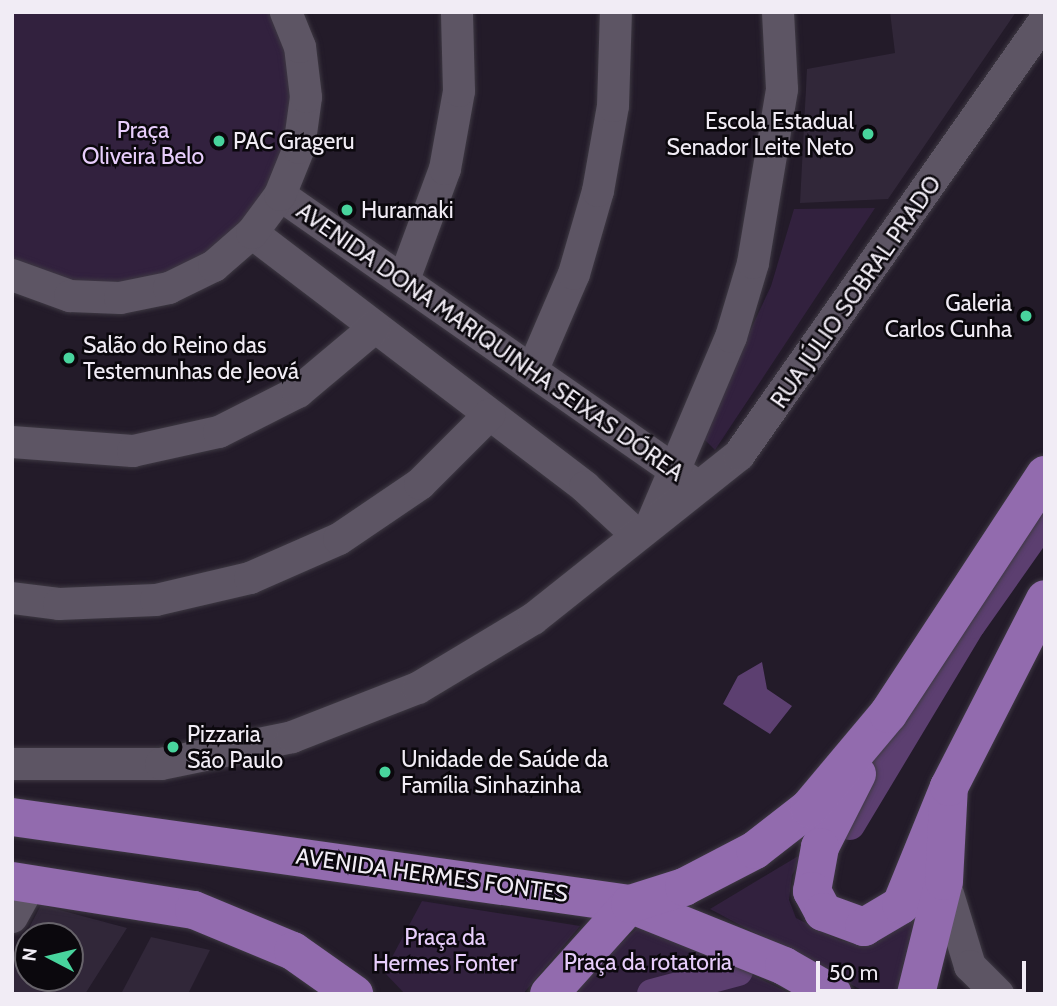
<!DOCTYPE html>
<html>
<head>
<meta charset="utf-8">
<style>
	body { margin:0 }
	#map { position:relative; width:1057px; height:1006px; overflow:hidden; background:#231b29; font-family:Cabin,sans-serif }
	div>[style] { position:absolute }
	[style*='--x'] { left:calc(var(--x)*1px); top:calc(var(--y)*1px); width:calc(var(--w)*1px); rotate:calc(var(--a)*1deg) }
	.built>* { inset:0; background:#312739 }
	.green>* { inset:0; background:#32213e }
	.water>* { inset:0; background:#5c3f70 }
	.canal>* { height:30px; margin:-15px; padding:0 15px; transform-origin:15px; border-radius:15px; background:#5c3f70 }
	.roads { filter:drop-shadow(0 0 2px #3e3943) drop-shadow(0 0 2px #3e3943) }
	.minor>* { height:32px; margin:-16px; padding:0 16px; transform-origin:16px; border-radius:16px; background:#5d5564 }
	.major>* { height:38px; margin:-19px; padding:0 19px; transform-origin:19px; border-radius:19px; background:#926bae }
	.dots>* { width:19px; height:19px; translate:-50% -50%; box-sizing:border-box; border:4px solid #0b080d; border-radius:50% }
	span { translate:-50% -50%; white-space:nowrap; text-align:center; line-height:1.15; -webkit-text-stroke:5px #0b080d; paint-order:stroke }
	.poi-label { font-size:23px; color:#f1ecf5 }
	.right { translate:-100% -50%; text-align:right }
	.left { translate:0 -50%; text-align:left }
	.park-label { font-size:23px; color:#e8cefc }
	.street-label { font-size:23px; color:#f1ecf5 }
	.frame { position:absolute; inset:0; border:14px solid #f1ecf5; pointer-events:none }
	.north { position:absolute; left:14px; top:922px; width:70px; height:70px; box-sizing:border-box; background:#0b080d; border:2px solid #67636a; border-radius:50%; rotate:277deg; font-size:19px; font-weight:700; line-height:28px; text-align:center; color:#f1ecf5 }
	.north::after { content:''; display:block; margin:auto; width:24px; height:32px; background:#48d49d; clip-path:polygon(50% 0,100% 100%,50% 72%,0 100%) }
	.scale { position:absolute; left:816px; top:961px; width:210px; height:32px; box-sizing:border-box; border:4px solid #f1ecf5; border-top:0; padding-left:9px; font-size:21px; line-height:24px; white-space:nowrap; color:#f1ecf5; -webkit-text-stroke:5px #0b080d; paint-order:stroke }
</style>
</head>
<body>
<div id="map">
	<div class="built">
		<div style="clip-path:polygon(890px 12px,1016px 12px,888px 199px,800px 203px,807px 69px,895px 53px)"></div>
		<div style="clip-path:polygon(evenodd,41px 905px,127px 928px,85px 994px,12px 994px,12px 961px,41px 905px,28px 936px,70px 936px,70px 978px,28px 978px,28px 936px)"></div>
		<div style="clip-path:polygon(151px 937px,210px 950px,188px 994px,121px 994px)"></div>
	</div>
	<div class="green">
		<div style="clip-path:polygon(12px 12px,279px 12px,299px 119px,279px 184px,238px 238px,182px 275px,116px 290px,49px 282px,12px 264px)"></div>
		<div style="clip-path:polygon(875px 208px,715px 450px,701px 436px,771px 286px,794px 209px)"></div>
		<div style="clip-path:polygon(805px 852px,792px 875px,789px 900px,796px 918px,839px 940px,858px 944px,931px 884px,901px 994px,869px 994px,710px 909px)"></div>
		<div style="clip-path:polygon(422px 901px,580px 926px,523px 994px,405px 994px,384px 972px)"></div>
		<div style="clip-path:polygon(642px 924px,724px 961px,791px 994px,564px 994px)"></div>
	</div>
	<div class="water">
		<div style="clip-path:polygon(762px 662px,767px 689px,792px 706px,770px 734px,723px 704px,738px 676px)"></div>
	</div>
	<div class="canal">
		<div style="--x:850;--y:825;--w:235;--a:-59"></div>
		<div style="--x:971;--y:624;--w:128;--a:-54.8"></div>
		<div style="--x:652;--y:994;--w:89;--a:-15"></div>
	</div>
	<div class="roads">
		<div class="minor">
			<div style="--x:280;--y:195;--w:498;--a:34.9"></div>
			<div style="--x:252;--y:233;--w:419;--a:37.3"></div>
			<div style="--x:585;--y:487;--w:71;--a:42.7"></div>
			<div style="--x:12;--y:275;--w:62;--a:19.9"></div>
			<div style="--x:70;--y:296;--w:50;--a:2.3"></div>
			<div style="--x:120;--y:298;--w:50;--a:-11.5"></div>
			<div style="--x:169;--y:288;--w:50;--a:-26.1"></div>
			<div style="--x:214;--y:266;--w:50;--a:-41"></div>
			<div style="--x:252;--y:233;--w:47;--a:-53.6"></div>
			<div style="--x:280;--y:195;--w:51;--a:-68"></div>
			<div style="--x:299;--y:148;--w:51;--a:-82.2"></div>
			<div style="--x:306;--y:97;--w:50;--a:-96.8"></div>
			<div style="--x:300;--y:47;--w:38;--a:-112"></div>
			<div style="--x:405;--y:277;--w:115;--a:-69.7"></div>
			<div style="--x:445;--y:169;--w:79;--a:-79.8"></div>
			<div style="--x:459;--y:91;--w:79;--a:-91.5"></div>
			<div style="--x:533;--y:369;--w:103;--a:-66.7"></div>
			<div style="--x:574;--y:274;--w:86;--a:-73.9"></div>
			<div style="--x:598;--y:191;--w:86;--a:-80"></div>
			<div style="--x:613;--y:106;--w:94;--a:-88.2"></div>
			<div style="--x:12;--y:442;--w:121;--a:4.3"></div>
			<div style="--x:133;--y:451;--w:88;--a:-12.5"></div>
			<div style="--x:219;--y:432;--w:89;--a:-26.9"></div>
			<div style="--x:298;--y:392;--w:99;--a:-40.1"></div>
			<div style="--x:652;--y:523;--w:202;--a:-67"></div>
			<div style="--x:731;--y:337;--w:77;--a:-73.4"></div>
			<div style="--x:753;--y:263;--w:176;--a:-80.5"></div>
			<div style="--x:782;--y:89;--w:77;--a:-93"></div>
			<div style="--x:12;--y:598;--w:47;--a:7.3"></div>
			<div style="--x:59;--y:604;--w:97;--a:-2.4"></div>
			<div style="--x:156;--y:600;--w:97;--a:-13.2"></div>
			<div style="--x:250;--y:578;--w:97;--a:-23.7"></div>
			<div style="--x:339;--y:539;--w:98;--a:-34.2"></div>
			<div style="--x:420;--y:484;--w:98;--a:-45"></div>
			<div style="--x:12;--y:764;--w:149;--a:0"></div>
			<div style="--x:161;--y:764;--w:134;--a:-11.6"></div>
			<div style="--x:292;--y:737;--w:135;--a:-21.3"></div>
			<div style="--x:418;--y:688;--w:134;--a:-31"></div>
			<div style="--x:533;--y:619;--w:263;--a:-38.5"></div>
			<div style="--x:739;--y:455;--w:532;--a:-54.88"></div>
			<div style="--x:944;--y:881;--w:89;--a:73"></div>
			<div style="--x:970;--y:966;--w:40;--a:45"></div>
			<div style="--x:12;--y:917;--w:38;--a:-61"></div>
		</div>
		<div class="major">
			<div style="--x:857;--y:774;--w:82;--a:116.9"></div>
			<div style="--x:820;--y:847;--w:45;--a:100.3"></div>
			<div style="--x:812;--y:891;--w:24;--a:62"></div>
			<div style="--x:823;--y:912;--w:44;--a:20.1"></div>
			<div style="--x:864;--y:927;--w:43;--a:-30.7"></div>
			<div style="--x:901;--y:905;--w:127;--a:-67.9"></div>
			<div style="--x:12;--y:817;--w:624;--a:8.01"></div>
			<div style="--x:630;--y:904;--w:166;--a:21.9"></div>
			<div style="--x:784;--y:966;--w:56;--a:29.7"></div>
			<div style="--x:12;--y:881;--w:184;--a:9.1"></div>
			<div style="--x:194;--y:910;--w:107;--a:22.5"></div>
			<div style="--x:293;--y:951;--w:75;--a:35.2"></div>
			<div style="--x:549;--y:994;--w:121;--a:-48"></div>
			<div style="--x:630;--y:904;--w:57;--a:-17.5"></div>
			<div style="--x:684;--y:887;--w:80;--a:-27.5"></div>
			<div style="--x:755;--y:850;--w:68;--a:-37.9"></div>
			<div style="--x:809;--y:808;--w:123;--a:-50"></div>
			<div style="--x:888;--y:714;--w:286;--a:-56.7"></div>
			<div style="--x:916;--y:994;--w:116;--a:-76.1"></div>
			<div style="--x:944;--y:881;--w:94;--a:-87"></div>
			<div style="--x:949;--y:787;--w:211;--a:-62.9"></div>
		</div>
	</div>
	<div class="dots">
		<div style="left:868px;top:134px;background:#48d49d"></div>
		<div style="left:219px;top:141px;background:#48d49d"></div>
		<div style="left:347px;top:210px;background:#48d49d"></div>
		<div style="left:1026px;top:316px;background:#48d49d"></div>
		<div style="left:69px;top:358px;background:#48d49d"></div>
		<div style="left:173px;top:747px;background:#48d49d"></div>
		<div style="left:385px;top:772px;background:#48d49d"></div>
	</div>
	<div class="poi-label">
		<span class="right" style="left:854px;top:134px">Escola Estadual<br>Senador Leite Neto</span>
		<span class="left" style="left:233px;top:141px">PAC Grageru</span>
		<span class="left" style="left:361px;top:210px">Huramaki</span>
		<span class="right" style="left:1012px;top:316px">Galeria<br>Carlos Cunha</span>
		<span class="left" style="left:83px;top:358px">Salão do Reino das<br>Testemunhas de Jeová</span>
		<span class="left" style="left:187px;top:747px">Pizzaria<br>São Paulo</span>
		<span class="left" style="left:401px;top:772px">Unidade de Saúde da<br>Família Sinhazinha</span>
	</div>
	<div class="park-label">
		<span style="left:143px;top:143px">Praça<br>Oliveira Belo</span>
		<span style="left:445px;top:950px">Praça da<br>Hermes Fonter</span>
		<span style="left:648px;top:962px">Praça da rotatoria</span>
	</div>
	<div class="street-label">
		<span style="left:856px;top:292px;rotate:-55deg">RUA JÚLIO SOBRAL PRADO</span>
		<span style="left:490px;top:342px;rotate:35deg">AVENIDA DONA MARIQUINHA SEIXAS DÓREA</span>
		<span style="left:432px;top:875px;rotate:8deg">AVENIDA HERMES FONTES</span>
	</div>
	<div class="frame"></div>
	<div class="north">N</div>
	<div class="scale">50 m</div>
</div>
</body>
</html>
